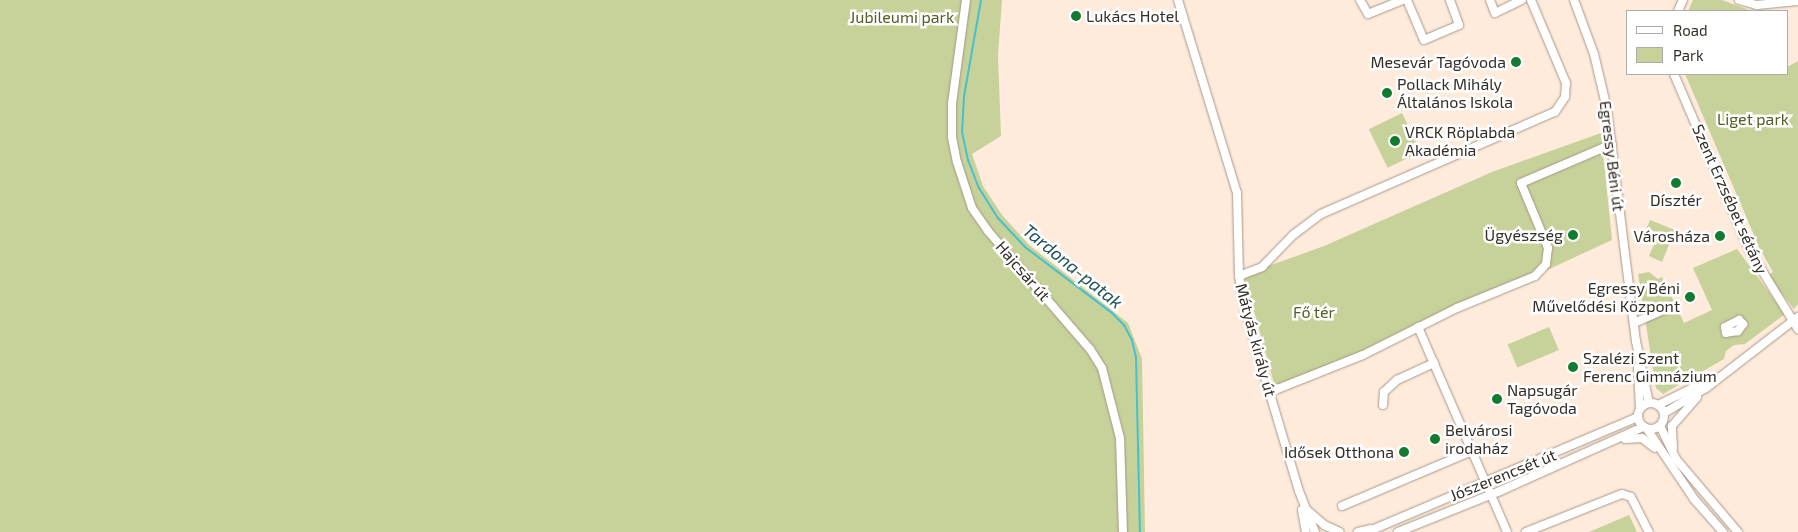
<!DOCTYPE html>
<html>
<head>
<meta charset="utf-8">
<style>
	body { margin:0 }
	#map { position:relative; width:1798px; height:532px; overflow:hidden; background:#feebdb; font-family:"Exo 2",sans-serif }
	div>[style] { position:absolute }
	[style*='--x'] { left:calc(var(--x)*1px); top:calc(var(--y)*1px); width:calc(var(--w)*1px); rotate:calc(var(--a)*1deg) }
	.green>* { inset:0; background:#c7d19a; transform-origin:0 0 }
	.stream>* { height:2px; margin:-1px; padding:0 1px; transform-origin:1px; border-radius:1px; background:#46c0cc }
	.roads { filter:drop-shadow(0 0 1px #a89788) drop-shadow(0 0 1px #a89788) }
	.minor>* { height:8px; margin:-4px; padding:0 4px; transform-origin:4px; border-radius:4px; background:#fff }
	.minor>.ring { margin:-4px; padding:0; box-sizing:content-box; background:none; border:8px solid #fff; border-radius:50% }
	.dots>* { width:14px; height:14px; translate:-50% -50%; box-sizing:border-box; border:2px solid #fff; border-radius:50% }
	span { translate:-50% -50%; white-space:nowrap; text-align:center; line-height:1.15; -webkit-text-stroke:5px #fff; paint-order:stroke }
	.poi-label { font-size:16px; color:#352e27 }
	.left { translate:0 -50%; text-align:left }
	.right { translate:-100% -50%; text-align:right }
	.park-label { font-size:16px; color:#545d22 }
	.street-label { font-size:16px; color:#352e27 }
	.water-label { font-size:18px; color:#21555a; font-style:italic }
	.legend { position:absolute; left:1626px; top:10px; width:162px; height:65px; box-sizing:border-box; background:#fff; border:1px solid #aeaba9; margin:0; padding:6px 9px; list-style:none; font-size:15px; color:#352e27 }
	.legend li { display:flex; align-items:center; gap:10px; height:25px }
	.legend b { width:25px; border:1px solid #aeaba9 }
</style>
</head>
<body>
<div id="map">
	<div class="green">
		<div style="clip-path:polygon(0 0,1002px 0,998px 55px,1001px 136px,972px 154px,983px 186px,1002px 215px,1029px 245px,1128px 323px,1142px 359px,1145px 532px,0 532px)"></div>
		<div style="clip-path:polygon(1693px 0,1722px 0,1752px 11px,1688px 11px)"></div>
		<div style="clip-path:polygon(1798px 61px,1798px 304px,1794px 309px,1768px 276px,1773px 272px,1760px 249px,1685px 74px,1787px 74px,1787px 67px)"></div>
		<div style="left:1402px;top:113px;width:43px;height:37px;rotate:64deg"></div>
		<div style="clip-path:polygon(1601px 133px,1612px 240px,1363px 355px,1276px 390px,1244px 275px,1324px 246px,1492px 172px)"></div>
		<div style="clip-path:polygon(1650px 220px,1675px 230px,1662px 262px,1649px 256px,1655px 242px,1643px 237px)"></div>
		<div style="clip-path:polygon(1737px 249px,1785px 314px,1745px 344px,1734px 345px,1726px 351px,1724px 359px,1663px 394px,1656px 388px,1638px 274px,1649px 272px,1658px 279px,1662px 277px,1684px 323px,1712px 310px,1693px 268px)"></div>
		<div style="left:1549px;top:327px;width:25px;height:45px;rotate:67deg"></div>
		<div style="clip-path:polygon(1629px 515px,1637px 532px,1589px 532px)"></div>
	</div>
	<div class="stream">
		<div style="--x:981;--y:0;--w:97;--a:100"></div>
		<div style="--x:964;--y:96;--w:36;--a:93"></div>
		<div style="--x:962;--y:132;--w:29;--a:78"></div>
		<div style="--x:968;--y:160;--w:30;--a:69"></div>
		<div style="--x:979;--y:188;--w:36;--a:58"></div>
		<div style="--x:998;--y:218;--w:40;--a:47"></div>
		<div style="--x:1025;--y:247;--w:109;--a:37.2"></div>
		<div style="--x:1112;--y:313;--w:17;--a:45"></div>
		<div style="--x:1124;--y:325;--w:17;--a:62"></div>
		<div style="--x:1132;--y:340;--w:18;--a:77"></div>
		<div style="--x:1136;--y:358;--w:174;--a:88.7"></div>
	</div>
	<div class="roads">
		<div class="minor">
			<div style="--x:966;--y:0;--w:105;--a:97.7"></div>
			<div style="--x:952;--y:104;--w:33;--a:90"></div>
			<div style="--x:952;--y:137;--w:25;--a:79"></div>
			<div style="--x:957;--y:162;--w:48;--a:71.9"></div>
			<div style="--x:972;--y:208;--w:28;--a:55"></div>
			<div style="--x:988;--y:231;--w:156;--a:49.2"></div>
			<div style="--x:1090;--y:349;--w:22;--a:58"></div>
			<div style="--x:1102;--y:368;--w:72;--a:75.6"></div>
			<div style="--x:1120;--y:438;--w:94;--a:88.2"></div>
			<div style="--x:1178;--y:0;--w:202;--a:73"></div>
			<div style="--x:1237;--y:193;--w:83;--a:88.6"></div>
			<div style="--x:1239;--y:276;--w:35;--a:80"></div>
			<div style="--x:1245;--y:310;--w:189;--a:73.4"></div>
			<div style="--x:1299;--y:491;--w:44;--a:68.7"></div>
			<div style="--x:1360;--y:0;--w:16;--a:60"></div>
			<div style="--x:1368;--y:14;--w:38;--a:-22"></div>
			<div style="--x:1407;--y:0;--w:43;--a:67"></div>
			<div style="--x:1424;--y:40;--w:38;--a:-23"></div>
			<div style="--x:1459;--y:25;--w:27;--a:-110"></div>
			<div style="--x:1490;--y:0;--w:14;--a:69"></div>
			<div style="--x:1495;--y:13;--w:30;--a:-26"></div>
			<div style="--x:1574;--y:0;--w:58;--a:69.7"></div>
			<div style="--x:1594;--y:54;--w:57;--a:76.7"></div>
			<div style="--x:1607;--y:109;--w:234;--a:82.9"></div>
			<div style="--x:1636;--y:341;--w:63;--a:78.2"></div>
			<div style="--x:1739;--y:0;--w:19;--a:16"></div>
			<div style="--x:1757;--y:5;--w:41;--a:-5.6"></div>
			<div style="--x:1678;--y:11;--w:12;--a:-66"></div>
			<div style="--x:1674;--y:74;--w:193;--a:66.8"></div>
			<div style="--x:1750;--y:251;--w:92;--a:58.4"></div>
			<div style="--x:1239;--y:276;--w:25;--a:-21"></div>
			<div style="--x:1262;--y:267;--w:45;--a:-45.9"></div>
			<div style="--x:1293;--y:235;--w:35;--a:-37"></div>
			<div style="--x:1321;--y:214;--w:255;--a:-23.6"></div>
			<div style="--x:1555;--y:112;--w:18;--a:-56"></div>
			<div style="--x:1565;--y:97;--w:14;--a:-86"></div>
			<div style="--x:1566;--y:83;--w:90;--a:-112.9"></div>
			<div style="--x:1739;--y:320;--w:6;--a:45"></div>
			<div style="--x:1743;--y:324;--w:9;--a:126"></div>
			<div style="--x:1738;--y:331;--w:12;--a:171"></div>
			<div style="--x:1726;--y:333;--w:6;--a:-99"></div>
			<div style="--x:1725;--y:327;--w:16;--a:-27"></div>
			<div style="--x:1634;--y:323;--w:45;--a:-23.7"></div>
			<div style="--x:1418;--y:327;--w:223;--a:66.5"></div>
			<div style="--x:1638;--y:368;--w:41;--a:87.2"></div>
			<div style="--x:1270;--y:392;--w:100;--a:-21.7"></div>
			<div style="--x:1363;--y:355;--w:105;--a:-26.6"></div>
			<div style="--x:1457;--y:308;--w:84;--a:-22.3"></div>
			<div style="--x:1535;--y:276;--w:16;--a:-47"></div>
			<div style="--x:1546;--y:264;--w:16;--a:-83"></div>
			<div style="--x:1548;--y:248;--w:70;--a:-112.6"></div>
			<div style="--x:1521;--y:183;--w:99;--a:-23.2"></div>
			<div class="ring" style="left:1638px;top:403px;width:18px;height:18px"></div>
			<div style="--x:1383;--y:405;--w:13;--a:-86"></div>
			<div style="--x:1384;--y:392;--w:18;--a:-43"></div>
			<div style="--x:1397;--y:380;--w:41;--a:-24.7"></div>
			<div style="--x:1658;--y:405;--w:57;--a:-26.1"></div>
			<div style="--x:1664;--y:413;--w:49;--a:-30.8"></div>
			<div style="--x:1706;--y:388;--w:116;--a:-37.7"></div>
			<div style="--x:1660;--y:426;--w:37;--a:64"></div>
			<div style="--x:1676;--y:459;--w:96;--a:49.7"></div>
			<div style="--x:1647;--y:429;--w:84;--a:56.1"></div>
			<div style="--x:1694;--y:499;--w:44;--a:48.7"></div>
			<div style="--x:1625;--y:439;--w:17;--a:-3"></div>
			<div style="--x:1642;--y:438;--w:16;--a:38"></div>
			<div style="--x:1673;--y:448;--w:22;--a:-93"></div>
			<div style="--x:1672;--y:426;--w:38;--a:-49"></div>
			<div style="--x:1342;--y:506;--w:141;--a:-22.9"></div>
			<div style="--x:1302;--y:510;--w:22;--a:80"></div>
			<div style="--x:1307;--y:510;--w:23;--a:41"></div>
			<div style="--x:1324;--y:525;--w:17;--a:24"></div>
			<div style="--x:1358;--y:532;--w:13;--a:-13"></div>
			<div style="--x:1367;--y:532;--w:294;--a:-23"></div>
			<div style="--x:1398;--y:532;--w:110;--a:-21.9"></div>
			<div style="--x:1500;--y:491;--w:157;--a:-24.1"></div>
			<div style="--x:1526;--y:532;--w:103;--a:-21.6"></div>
			<div style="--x:1622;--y:494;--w:9;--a:18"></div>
			<div style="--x:1631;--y:497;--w:39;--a:63"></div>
		</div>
	</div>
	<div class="dots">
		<div style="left:1076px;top:16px;background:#117b2f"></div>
		<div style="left:1516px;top:62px;background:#117b2f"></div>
		<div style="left:1387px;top:93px;background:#117b2f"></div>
		<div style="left:1395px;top:141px;background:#117b2f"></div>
		<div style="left:1676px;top:183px;background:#117b2f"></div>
		<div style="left:1573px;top:235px;background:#117b2f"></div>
		<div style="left:1720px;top:236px;background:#117b2f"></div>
		<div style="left:1690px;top:297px;background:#117b2f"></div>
		<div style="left:1573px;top:367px;background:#117b2f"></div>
		<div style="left:1497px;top:399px;background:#117b2f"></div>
		<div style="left:1435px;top:439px;background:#117b2f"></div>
		<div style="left:1404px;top:452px;background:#117b2f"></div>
	</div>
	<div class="poi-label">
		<span class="left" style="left:1086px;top:16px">Lukács Hotel</span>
		<span class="right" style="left:1506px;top:62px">Mesevár Tagóvoda</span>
		<span class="left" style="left:1397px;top:93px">Pollack Mihály<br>Általános Iskola</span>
		<span class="left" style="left:1405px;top:141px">VRCK Röplabda<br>Akadémia</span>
		<span style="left:1676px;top:200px">Dísztér</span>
		<span class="right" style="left:1563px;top:235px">Ügyészség</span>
		<span class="right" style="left:1710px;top:236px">Városháza</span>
		<span class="right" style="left:1680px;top:297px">Egressy Béni<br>Művelődési Központ</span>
		<span class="left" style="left:1583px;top:367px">Szalézi Szent<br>Ferenc Gimnázium</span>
		<span class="left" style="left:1507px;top:399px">Napsugár<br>Tagóvoda</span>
		<span class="left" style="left:1445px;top:439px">Belvárosi<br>irodaház</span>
		<span class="right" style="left:1394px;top:452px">Idősek Otthona</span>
	</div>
	<div class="park-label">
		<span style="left:902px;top:17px">Jubileumi park</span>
		<span style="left:1753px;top:119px">Liget park</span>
		<span style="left:1314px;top:312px">Fő tér</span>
	</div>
	<div class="street-label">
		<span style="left:1612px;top:156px;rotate:83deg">Egressy Béni út</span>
		<span style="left:1730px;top:199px;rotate:66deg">Szent Erzsébet sétány</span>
		<span style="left:1023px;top:271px;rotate:49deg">Hajcsár út</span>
		<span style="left:1256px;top:340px;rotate:75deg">Mátyás király út</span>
		<span style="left:1503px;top:475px;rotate:-22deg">Jószerencsét út</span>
	</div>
	<div class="water-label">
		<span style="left:1073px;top:266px;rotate:39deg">Tardona-patak</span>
	</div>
	<ul class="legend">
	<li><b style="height:6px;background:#fff"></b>Road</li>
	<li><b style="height:14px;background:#c7d19a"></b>Park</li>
	</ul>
</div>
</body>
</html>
